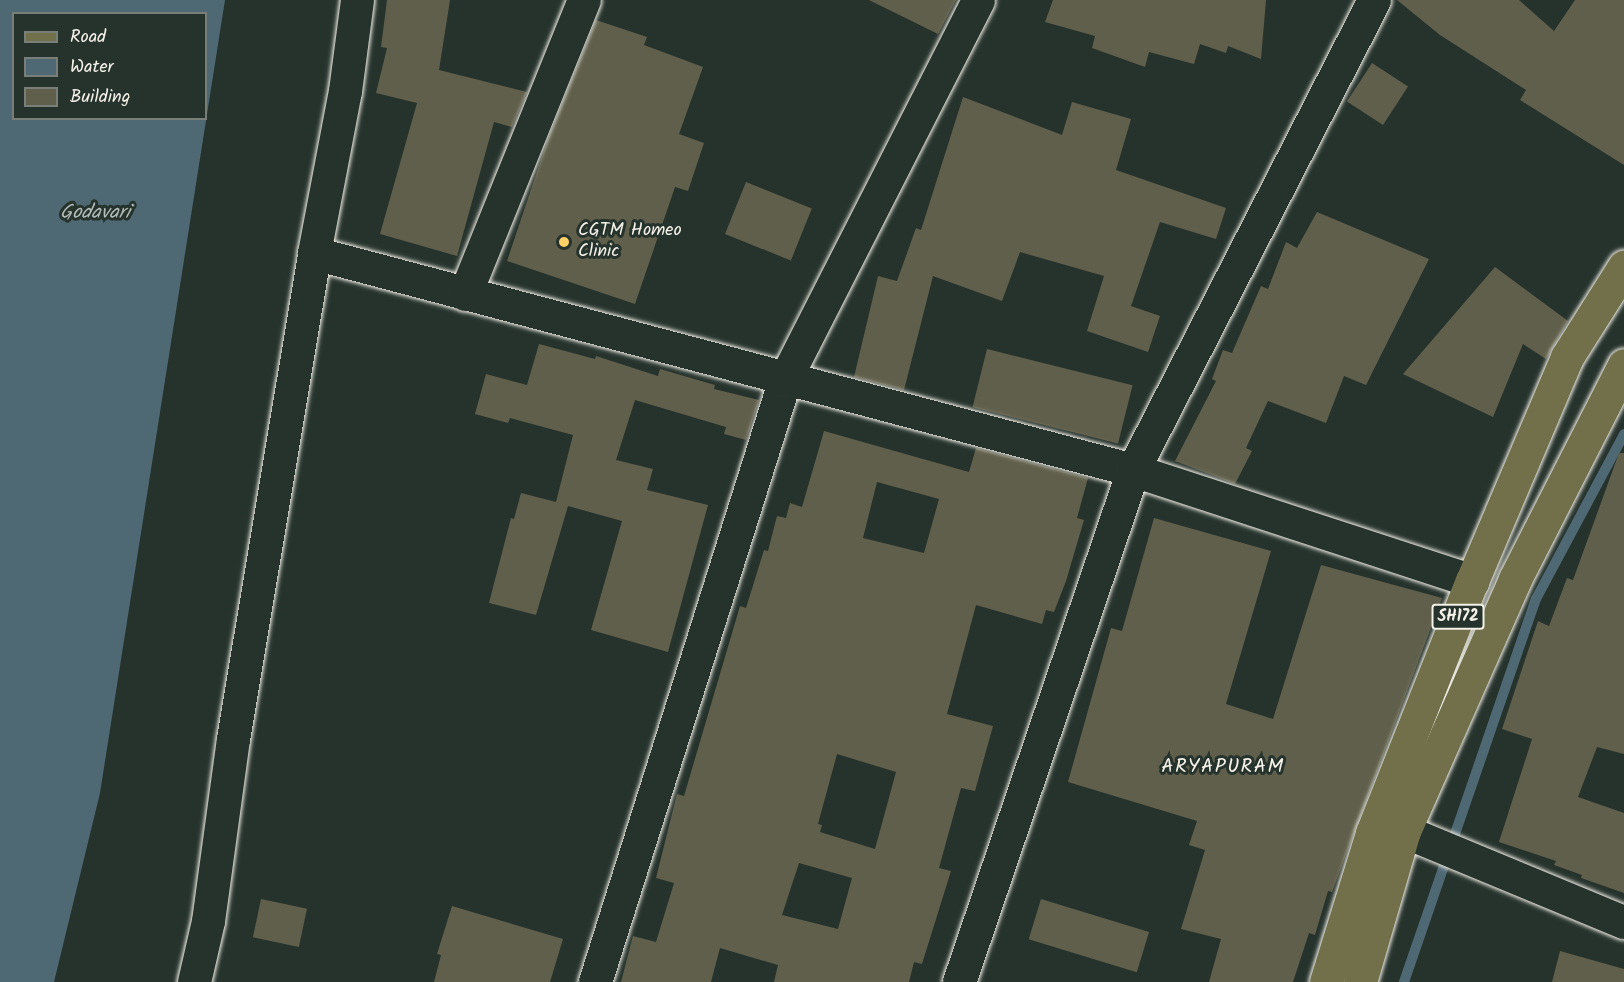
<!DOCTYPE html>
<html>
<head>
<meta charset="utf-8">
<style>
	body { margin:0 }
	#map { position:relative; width:1624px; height:982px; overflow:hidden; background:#26332d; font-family:Kalam,sans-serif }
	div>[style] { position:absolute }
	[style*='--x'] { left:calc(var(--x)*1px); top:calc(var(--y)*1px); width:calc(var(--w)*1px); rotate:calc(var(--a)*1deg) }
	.water>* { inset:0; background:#4f6974 }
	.stream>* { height:10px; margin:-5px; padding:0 5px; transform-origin:5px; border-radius:5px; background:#4f6974 }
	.building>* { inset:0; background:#605f4b; transform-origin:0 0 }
	.roads { filter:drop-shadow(0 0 2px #f4f1e8) drop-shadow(0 0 2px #f4f1e8) }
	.minor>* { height:33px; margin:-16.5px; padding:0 16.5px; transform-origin:16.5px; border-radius:16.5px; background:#26332d }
	.major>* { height:33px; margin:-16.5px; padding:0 16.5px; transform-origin:16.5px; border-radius:16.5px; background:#71704a }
	.dots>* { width:16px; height:16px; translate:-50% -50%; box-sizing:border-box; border:3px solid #26332d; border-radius:50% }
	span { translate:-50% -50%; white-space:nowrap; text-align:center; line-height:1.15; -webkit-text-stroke:6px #26332d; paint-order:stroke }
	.shield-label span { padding:2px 4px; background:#26332d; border:2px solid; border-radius:4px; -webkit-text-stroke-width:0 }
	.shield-label { font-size:16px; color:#f4f1e8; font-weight:700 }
	.poi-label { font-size:18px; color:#f4f1e8 }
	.left { translate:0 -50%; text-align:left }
	.water-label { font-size:20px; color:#b2bbba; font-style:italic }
	.neighbourhood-label { font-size:20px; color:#f4f1e8; letter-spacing:1.5px }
	.legend { position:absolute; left:12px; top:12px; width:195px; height:108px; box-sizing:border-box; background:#26332d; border:2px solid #787f78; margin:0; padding:8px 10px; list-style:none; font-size:18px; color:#f4f1e8 }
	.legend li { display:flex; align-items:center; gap:12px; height:30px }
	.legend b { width:30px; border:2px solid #787f78 }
</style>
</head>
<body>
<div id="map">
	<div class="water">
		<div style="clip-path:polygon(evenodd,0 0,225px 0,100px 793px,54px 982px,0 982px,0 0,14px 14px,206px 14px,206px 118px,14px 118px,14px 14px)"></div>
	</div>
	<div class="stream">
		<div style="--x:1404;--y:982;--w:405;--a:-71"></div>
		<div style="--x:1536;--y:599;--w:187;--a:-61.9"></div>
	</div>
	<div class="building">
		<div style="clip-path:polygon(387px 0,450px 0,439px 70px,527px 92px,512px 127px,494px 122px,457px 256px,380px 234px,417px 103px,376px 93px,387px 48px,381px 47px)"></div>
		<div style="clip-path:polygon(869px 0,956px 0,938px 34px)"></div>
		<div style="clip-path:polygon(1053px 0,1266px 0,1261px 59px,1228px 46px,1226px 53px,1200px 44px,1194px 64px,1149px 52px,1145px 67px,1092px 48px,1095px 36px,1045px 22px)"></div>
		<div style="clip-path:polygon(1397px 0,1519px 0,1554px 31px,1575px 0,1624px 0,1624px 165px,1520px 100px,1526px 90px,1440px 35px)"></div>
		<div style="clip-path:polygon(596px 20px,647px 37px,644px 45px,703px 67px,679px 134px,704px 143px,688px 191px,675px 187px,635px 304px,507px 261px,549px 136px)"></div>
		<div style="left:1372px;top:63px;width:43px;height:46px;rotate:33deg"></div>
		<div style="clip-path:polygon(963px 97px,1062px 135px,1072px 102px,1131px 119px,1116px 170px,1226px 208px,1216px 239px,1160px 222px,1131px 306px,1160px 316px,1148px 352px,1087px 331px,1104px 276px,1020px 252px,1002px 301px,933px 276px,904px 390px,854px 377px,878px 276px,897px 281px,916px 228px,921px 230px)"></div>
		<div style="left:746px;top:182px;width:71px;height:56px;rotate:22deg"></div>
		<div style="clip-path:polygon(1317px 212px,1429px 259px,1366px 385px,1344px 376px,1326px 423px,1268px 401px,1246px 448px,1252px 451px,1235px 484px,1175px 461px,1216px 381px,1212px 379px,1223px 350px,1232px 353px,1261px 286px,1268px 289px,1286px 242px,1297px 248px)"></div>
		<div style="clip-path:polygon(1495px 267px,1568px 321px,1546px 359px,1523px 344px,1493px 417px,1403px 374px)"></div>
		<div style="clip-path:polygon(539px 344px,595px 359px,596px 356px,658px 376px,660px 369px,715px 385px,714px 389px,759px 400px,746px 440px,724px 434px,726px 427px,635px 400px,616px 460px,653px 469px,647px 490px,708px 505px,668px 652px,591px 630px,622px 521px,568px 506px,536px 615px,489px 603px,511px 518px,514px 519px,521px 493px,556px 502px,573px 435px,510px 418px,508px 423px,475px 414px,486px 374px,527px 385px)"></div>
		<div style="left:987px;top:349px;width:150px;height:60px;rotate:14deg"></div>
		<div style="clip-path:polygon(evenodd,824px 431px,969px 472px,976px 448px,1088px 478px,1077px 518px,1084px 520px,1066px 581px,1054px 612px,1046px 610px,1042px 624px,976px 605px,947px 714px,993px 726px,975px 791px,961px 788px,939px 868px,951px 871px,922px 964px,914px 962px,909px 982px,774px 982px,778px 965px,720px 948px,711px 982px,621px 982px,633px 936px,656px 942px,674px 883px,656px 878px,677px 794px,684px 796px,740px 606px,746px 608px,764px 550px,768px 551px,777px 516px,786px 518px,790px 503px,802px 507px,824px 431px,877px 482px,939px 499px,924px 553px,863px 538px,877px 482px,824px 431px,837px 754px,896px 772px,875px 849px,820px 832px,822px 825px,818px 824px,837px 754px,824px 431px,799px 863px,852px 878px,838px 929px,782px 915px,799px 863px)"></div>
		<div style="clip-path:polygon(1619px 453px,1624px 453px,1624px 754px,1597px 747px,1578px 797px,1624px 813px,1624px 893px,1581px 878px,1582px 875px,1554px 865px,1556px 861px,1499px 842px,1532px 739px,1502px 729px,1538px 621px,1549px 626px,1567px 578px,1573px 580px)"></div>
		<div style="clip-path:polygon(1154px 518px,1271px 551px,1226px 704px,1273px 719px,1321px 565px,1442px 598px,1332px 892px,1328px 891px,1315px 935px,1309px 933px,1293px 982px,1209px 982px,1221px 939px,1181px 929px,1205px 850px,1189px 845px,1197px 821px,1068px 782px,1111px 628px,1122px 631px)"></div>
		<div style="left:261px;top:899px;width:47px;height:39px;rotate:12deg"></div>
		<div style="left:1041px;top:899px;width:113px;height:42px;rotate:17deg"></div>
		<div style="clip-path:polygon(452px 906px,563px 939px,550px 982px,434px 982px,441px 955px,437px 954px)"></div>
		<div style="clip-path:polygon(1560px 951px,1624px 969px,1624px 982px,1552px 982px)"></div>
	</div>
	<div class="roads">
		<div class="minor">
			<div style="--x:314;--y:253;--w:847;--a:14.84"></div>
			<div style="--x:1133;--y:470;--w:357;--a:18.1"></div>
			<div style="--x:465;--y:294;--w:317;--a:-68"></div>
			<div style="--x:1404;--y:831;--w:238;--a:22.5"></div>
			<div style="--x:194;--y:982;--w:63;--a:-77.1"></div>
			<div style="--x:208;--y:921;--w:184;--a:-82.2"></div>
			<div style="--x:233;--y:739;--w:493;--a:-80.5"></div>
			<div style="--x:314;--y:253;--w:165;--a:-79.2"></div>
			<div style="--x:345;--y:91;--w:92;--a:-82.5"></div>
			<div style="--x:595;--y:982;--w:632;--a:-72.51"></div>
			<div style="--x:785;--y:379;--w:425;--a:-63"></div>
			<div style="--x:959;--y:982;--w:541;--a:-71.23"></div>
			<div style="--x:1133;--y:470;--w:528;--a:-62.85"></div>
		</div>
		<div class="major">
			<div style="--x:1326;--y:982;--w:156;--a:-72.8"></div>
			<div style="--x:1372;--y:833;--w:271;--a:-68.4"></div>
			<div style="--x:1472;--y:581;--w:243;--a:-67"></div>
			<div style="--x:1567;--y:357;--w:107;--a:-57.7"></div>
			<div style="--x:1360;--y:982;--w:157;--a:-73.8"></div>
			<div style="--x:1404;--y:831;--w:275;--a:-66.2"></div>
			<div style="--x:1515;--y:579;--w:240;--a:-63"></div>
		</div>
	</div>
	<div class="dots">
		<div style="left:564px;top:242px;background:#ffd166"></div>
	</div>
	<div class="shield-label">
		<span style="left:1458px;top:617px">SH172</span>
	</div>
	<div class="poi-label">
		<span class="left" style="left:578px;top:242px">CGTM Homeo<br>Clinic</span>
	</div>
	<div class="water-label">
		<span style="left:95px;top:213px">Godavari</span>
	</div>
	<div class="neighbourhood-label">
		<span style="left:1223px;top:767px">ARYAPURAM</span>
	</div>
	<ul class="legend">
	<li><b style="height:8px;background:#71704a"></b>Road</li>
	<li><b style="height:16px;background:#4f6974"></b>Water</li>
	<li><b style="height:16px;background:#605f4b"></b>Building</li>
	</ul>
</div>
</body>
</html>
